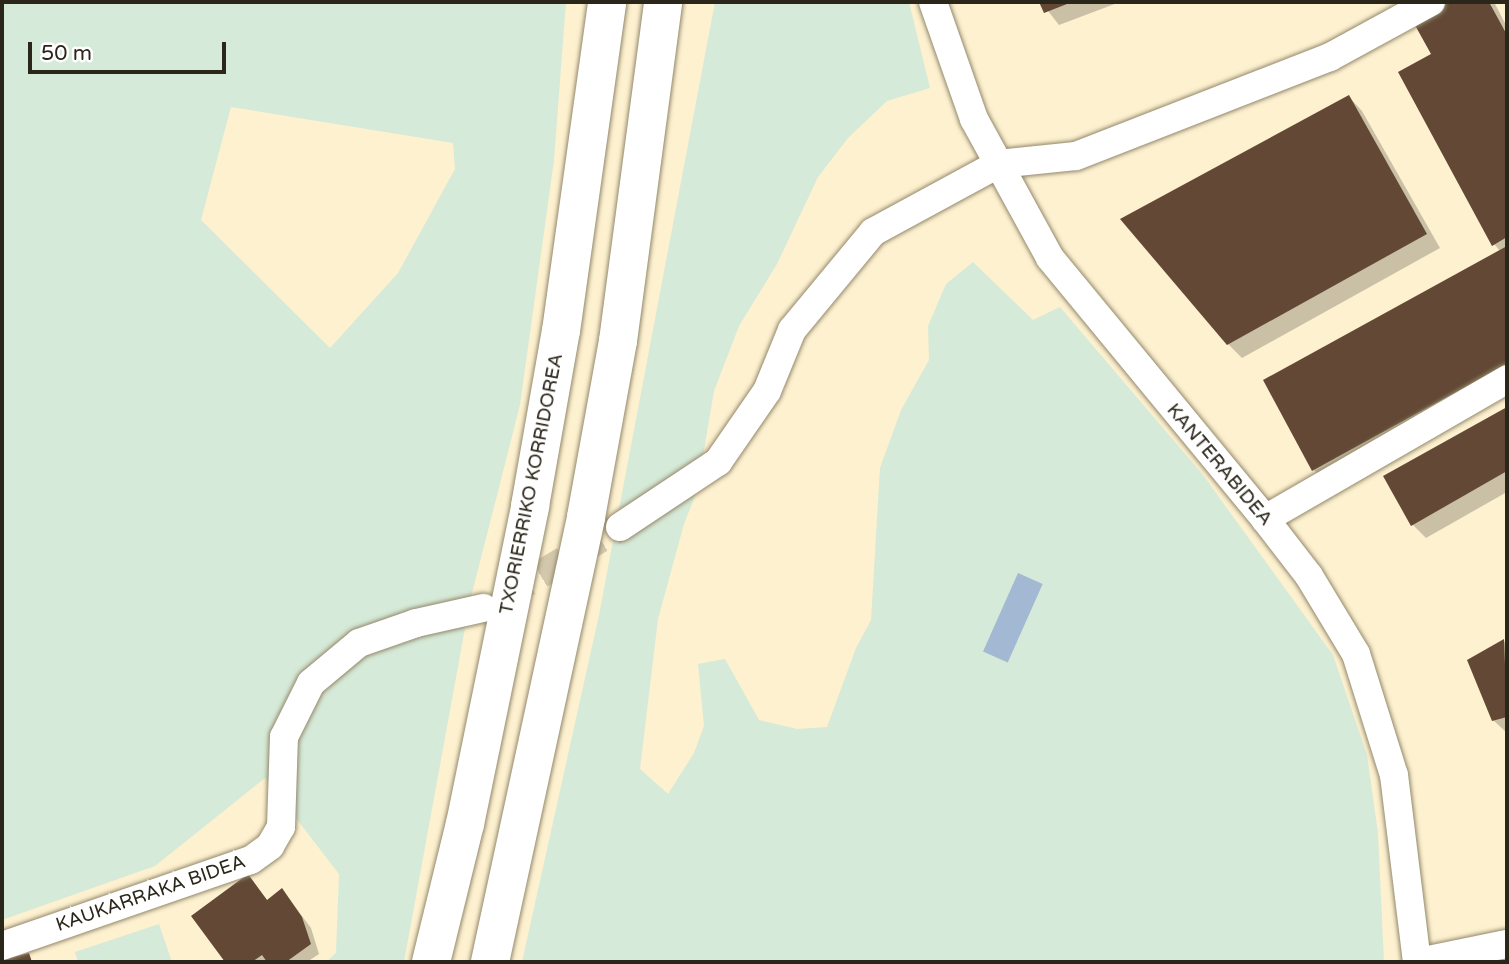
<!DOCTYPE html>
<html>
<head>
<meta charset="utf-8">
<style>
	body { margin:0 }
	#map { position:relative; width:1509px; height:964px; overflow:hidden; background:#fdf1d0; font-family:"Varela Round",sans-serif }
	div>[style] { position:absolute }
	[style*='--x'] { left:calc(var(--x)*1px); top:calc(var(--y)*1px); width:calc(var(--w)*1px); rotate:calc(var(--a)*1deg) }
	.green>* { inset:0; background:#d5ead8 }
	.water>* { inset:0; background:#a2b8d3; transform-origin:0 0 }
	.shadow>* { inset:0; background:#0003 }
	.building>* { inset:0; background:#624835 }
	.street-tunnel>* { height:28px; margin-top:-14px; transform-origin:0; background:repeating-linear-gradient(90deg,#d3c8ac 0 28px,transparent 0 42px) }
	.roads { filter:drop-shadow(0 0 2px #93886b) drop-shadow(0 0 2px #93886b) }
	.street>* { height:28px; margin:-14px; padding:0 14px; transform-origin:14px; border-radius:14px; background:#fff }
	.highway>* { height:38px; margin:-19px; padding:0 19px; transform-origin:19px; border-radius:19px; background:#fff }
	span { translate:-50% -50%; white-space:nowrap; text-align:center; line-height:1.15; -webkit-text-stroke:7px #fff; paint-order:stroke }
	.street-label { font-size:19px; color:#2a261a }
	.frame { position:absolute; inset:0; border:4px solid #2a261a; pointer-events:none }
	.scale { position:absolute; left:28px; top:42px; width:198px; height:32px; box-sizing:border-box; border:4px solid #2a261a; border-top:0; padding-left:9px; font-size:21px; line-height:24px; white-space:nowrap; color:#2a261a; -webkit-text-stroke:5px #fff; paint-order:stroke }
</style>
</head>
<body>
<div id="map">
	<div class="green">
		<div style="clip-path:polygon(evenodd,2px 2px,566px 2px,554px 160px,520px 405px,470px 601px,404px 962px,326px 962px,336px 953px,339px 874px,265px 778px,155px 866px,2px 920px,2px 2px,231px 107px,453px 143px,455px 169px,398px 273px,330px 348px,201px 220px,231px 107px)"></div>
		<div style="clip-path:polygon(715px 2px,909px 2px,930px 88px,887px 101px,848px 138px,818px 177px,777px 264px,739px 326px,714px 391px,697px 491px,684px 524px,658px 619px,640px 769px,668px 794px,694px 753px,704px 726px,698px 664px,725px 659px,759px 720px,797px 729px,827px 727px,856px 648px,871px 620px,880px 468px,901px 410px,929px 360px,928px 326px,946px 284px,973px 262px,1033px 320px,1060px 307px,1203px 475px,1333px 655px,1367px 755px,1378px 833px,1384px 962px,522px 962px,599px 615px)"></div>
		<div style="clip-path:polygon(159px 924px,172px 962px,78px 962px,75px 952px)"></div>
	</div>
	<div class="water">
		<div style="left:1018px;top:573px;width:27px;height:86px;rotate:24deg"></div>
	</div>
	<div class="shadow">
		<div style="clip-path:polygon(1041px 2px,1120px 2px,1059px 25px)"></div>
		<div style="clip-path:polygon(1444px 2px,1494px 2px,1507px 27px,1507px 385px,1327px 484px,1314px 470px,1265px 381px,1501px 252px,1494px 244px,1434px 55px)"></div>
		<div style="clip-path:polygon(1349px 97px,1362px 111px,1440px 248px,1242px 358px,1228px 344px)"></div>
		<div style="clip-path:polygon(1507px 409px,1507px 492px,1426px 538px,1412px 524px,1386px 477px)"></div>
		<div style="clip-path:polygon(1504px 641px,1507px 645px,1507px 733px,1493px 720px)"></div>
		<div style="clip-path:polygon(248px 876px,268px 901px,282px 891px,290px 900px,311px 928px,319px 954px,307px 962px,227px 962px,193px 916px)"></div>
	</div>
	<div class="building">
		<div style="clip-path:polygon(1039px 2px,1072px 2px,1044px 13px)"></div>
		<div style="clip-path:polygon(1441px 2px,1489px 2px,1507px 35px,1507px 237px,1492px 246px,1398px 72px,1431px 54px,1411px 18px)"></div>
		<div style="clip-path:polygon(1349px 95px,1427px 234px,1227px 345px,1120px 219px)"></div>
		<div style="clip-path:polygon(1507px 246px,1507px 364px,1312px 471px,1263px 380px)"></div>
		<div style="clip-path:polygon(1507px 407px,1507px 471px,1411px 526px,1383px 476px)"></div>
		<div style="clip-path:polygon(1504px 639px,1507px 717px,1492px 721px,1467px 660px)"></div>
		<div style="clip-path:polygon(248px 874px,267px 900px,282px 888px,302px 917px,311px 944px,286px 962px,267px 962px,262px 955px,252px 962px,225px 962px,191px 916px)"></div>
		<div style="clip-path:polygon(29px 953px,32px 962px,2px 962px,2px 960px)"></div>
	</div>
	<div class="street-tunnel">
		<div style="--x:504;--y:596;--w:135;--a:-30.7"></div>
	</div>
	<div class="roads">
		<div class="street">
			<div style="--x:933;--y:2;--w:124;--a:70.7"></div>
			<div style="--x:974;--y:119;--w:158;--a:61.3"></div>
			<div style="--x:1050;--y:258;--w:338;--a:50.5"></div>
			<div style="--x:1265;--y:519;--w:72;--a:52.3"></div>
			<div style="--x:1309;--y:576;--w:91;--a:58.9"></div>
			<div style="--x:1356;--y:654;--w:127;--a:72.6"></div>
			<div style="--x:1394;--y:775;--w:188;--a:83"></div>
			<div style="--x:1265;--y:519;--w:280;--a:-30"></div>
			<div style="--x:620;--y:527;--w:118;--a:-33.6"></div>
			<div style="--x:718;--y:462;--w:86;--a:-55.4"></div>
			<div style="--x:767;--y:391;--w:66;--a:-67.7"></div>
			<div style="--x:792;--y:330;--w:127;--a:-50.4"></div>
			<div style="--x:873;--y:232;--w:142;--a:-28.5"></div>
			<div style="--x:998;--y:164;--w:78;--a:-5.9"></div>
			<div style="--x:1076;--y:156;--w:273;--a:-21.3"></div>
			<div style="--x:1330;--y:57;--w:115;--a:-28.6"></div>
			<div style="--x:2;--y:946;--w:263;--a:-19.1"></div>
			<div style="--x:251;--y:860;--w:24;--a:-36"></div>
			<div style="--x:270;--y:846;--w:22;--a:-60"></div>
			<div style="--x:281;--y:827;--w:90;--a:-88.1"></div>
			<div style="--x:284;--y:737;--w:60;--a:-63.4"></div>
			<div style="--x:311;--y:683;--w:62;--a:-39.8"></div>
			<div style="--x:359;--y:643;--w:60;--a:-19.3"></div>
			<div style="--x:416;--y:623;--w:69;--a:-12.6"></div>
			<div style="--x:1419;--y:962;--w:90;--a:-11.6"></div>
		</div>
		<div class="highway">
			<div style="--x:431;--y:962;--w:142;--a:-76.2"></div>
			<div style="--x:465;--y:824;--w:325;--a:-78.4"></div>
			<div style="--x:530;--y:506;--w:178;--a:-80"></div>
			<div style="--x:561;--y:331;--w:332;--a:-82"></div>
			<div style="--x:490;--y:962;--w:455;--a:-77.8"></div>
			<div style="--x:586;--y:517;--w:179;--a:-79.7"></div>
			<div style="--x:618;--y:341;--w:342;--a:-82.4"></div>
		</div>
	</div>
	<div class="street-label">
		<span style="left:1219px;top:465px;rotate:50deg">KANTERABIDEA</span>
		<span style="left:532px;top:484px;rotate:-79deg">TXORIERRIKO KORRIDOREA</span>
		<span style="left:151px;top:894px;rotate:-19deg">KAUKARRAKA BIDEA</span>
	</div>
	<div class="frame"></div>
	<div class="scale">50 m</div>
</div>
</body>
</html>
